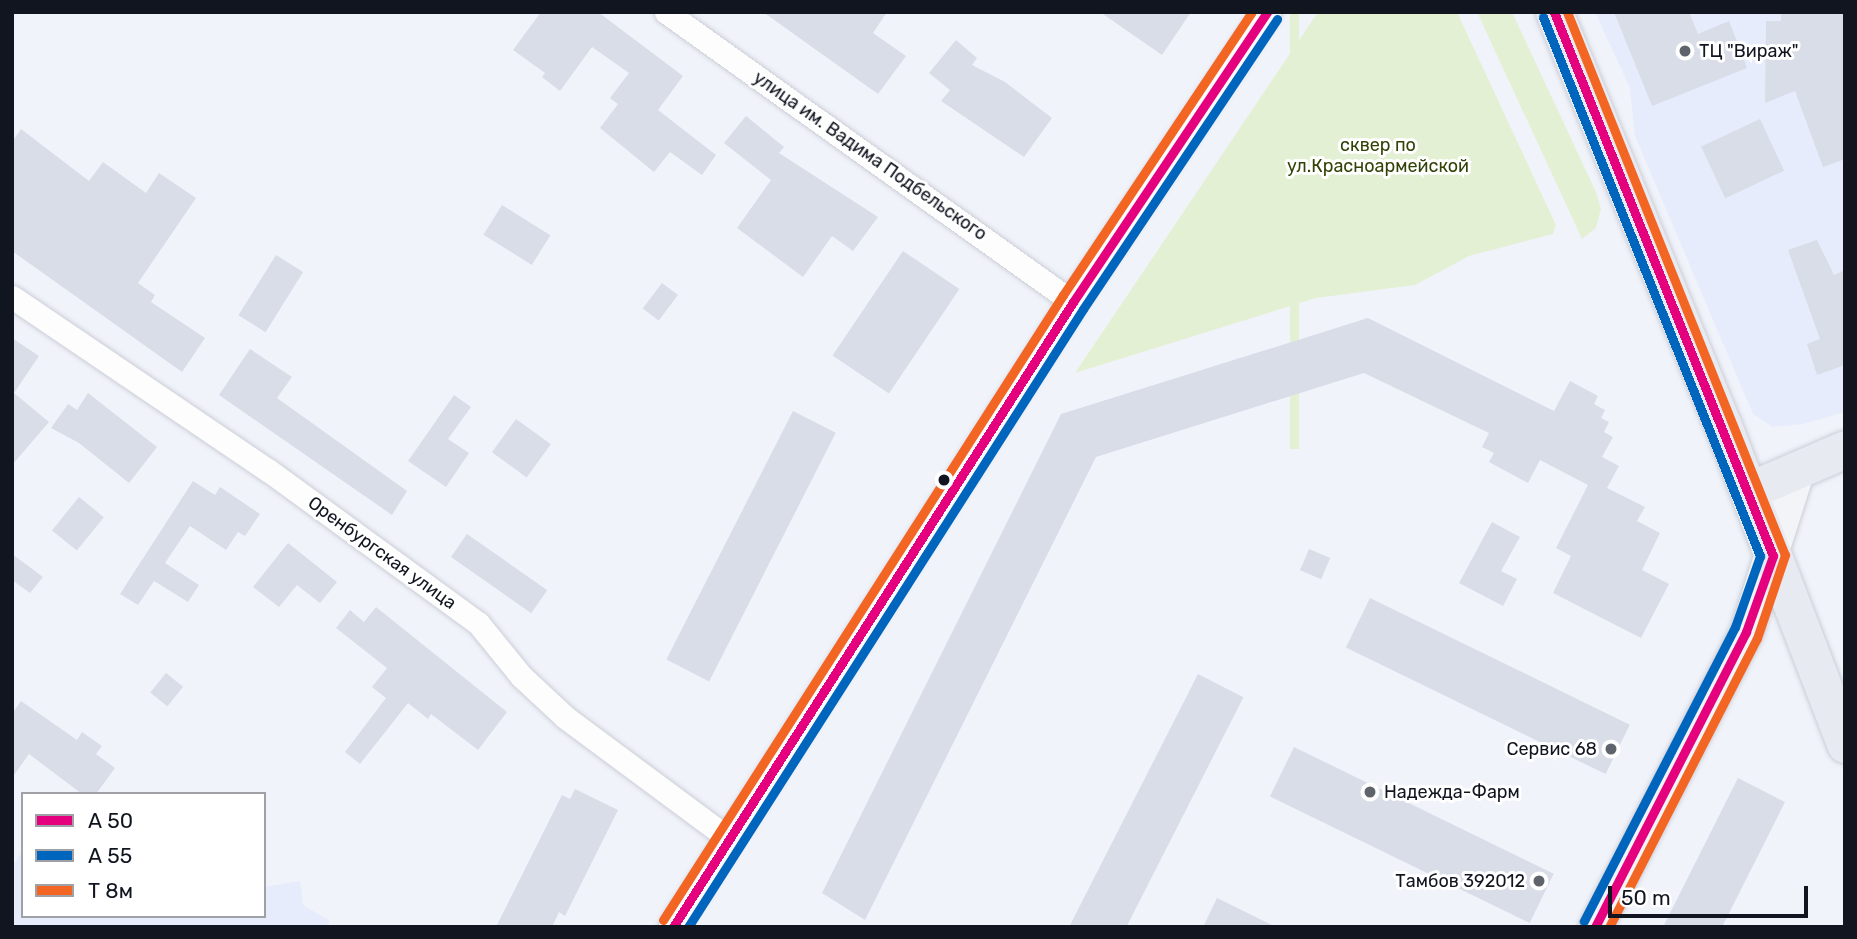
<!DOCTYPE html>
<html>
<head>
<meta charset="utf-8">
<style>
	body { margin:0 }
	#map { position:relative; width:1857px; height:939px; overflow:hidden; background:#f1f3fa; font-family:Rubik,sans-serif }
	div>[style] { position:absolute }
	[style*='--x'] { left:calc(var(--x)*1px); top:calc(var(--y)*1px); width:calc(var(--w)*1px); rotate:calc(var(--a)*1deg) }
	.built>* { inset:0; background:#e6ecfc }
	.green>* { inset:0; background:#e4f0d4; transform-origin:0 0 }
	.building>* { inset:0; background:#d8dde8; transform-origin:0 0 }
	.roads { filter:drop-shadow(0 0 2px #cbced7) drop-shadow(0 0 2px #cbced7) }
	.minor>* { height:23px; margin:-11.5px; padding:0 11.5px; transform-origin:11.5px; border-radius:11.5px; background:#fdfdfe }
	.tertiary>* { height:28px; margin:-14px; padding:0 14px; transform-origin:14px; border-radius:14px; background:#fdfdfe }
	.secondary>* { height:33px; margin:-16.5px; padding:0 16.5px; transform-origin:16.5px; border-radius:16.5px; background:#f3f4f7 }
	.primary>* { height:37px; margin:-18.5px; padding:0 18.5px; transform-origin:18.5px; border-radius:18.5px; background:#e8eaf1 }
	.bus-1>* { height:9px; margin:-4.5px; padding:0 4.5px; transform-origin:4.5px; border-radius:4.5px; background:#e5007d }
	.bus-2>* { height:9px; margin:-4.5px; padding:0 4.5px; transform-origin:4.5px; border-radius:4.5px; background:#0065bd }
	.bus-3>* { height:9px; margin:-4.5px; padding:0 4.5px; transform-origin:4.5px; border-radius:4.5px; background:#f26522 }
	.dots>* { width:19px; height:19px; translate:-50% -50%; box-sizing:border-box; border:4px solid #fff; border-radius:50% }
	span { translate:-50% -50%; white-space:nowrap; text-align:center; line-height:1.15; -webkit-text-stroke:6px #fff; paint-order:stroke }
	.poi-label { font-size:18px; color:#111520 }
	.left { translate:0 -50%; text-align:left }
	.right { translate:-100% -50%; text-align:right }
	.park-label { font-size:18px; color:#334307 }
	.street-label { font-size:18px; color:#111520 }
	.frame { position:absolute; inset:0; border:14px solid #111520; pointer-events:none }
	.legend { position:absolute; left:21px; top:792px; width:245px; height:126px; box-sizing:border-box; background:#fff; border:2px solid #a0a1a6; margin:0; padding:9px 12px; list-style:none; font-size:21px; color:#111520 }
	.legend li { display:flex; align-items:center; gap:14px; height:35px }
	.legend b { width:35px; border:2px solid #a0a1a6 }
	.scale { position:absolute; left:1608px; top:886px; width:200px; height:32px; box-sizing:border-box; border:4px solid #111520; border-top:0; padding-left:9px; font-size:21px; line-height:24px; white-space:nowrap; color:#111520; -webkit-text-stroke:5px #fff; paint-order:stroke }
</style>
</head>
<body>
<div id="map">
	<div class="built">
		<div style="clip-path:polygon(1595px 12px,1845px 12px,1845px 412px,1803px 424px,1773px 427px,1753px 414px,1635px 136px,1630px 88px)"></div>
		<div style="clip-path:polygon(23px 850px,23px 916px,264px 916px,264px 887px,300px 881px,303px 905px,330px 921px,327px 927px,12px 927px,12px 867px)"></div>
	</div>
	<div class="green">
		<div style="left:1290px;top:12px;width:9px;height:437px"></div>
		<div style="clip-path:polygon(1318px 12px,1457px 12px,1556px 225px,1553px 234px,1469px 256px,1415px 285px,1316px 298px,1075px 373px)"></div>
		<div style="clip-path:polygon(1477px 12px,1512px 12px,1596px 192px,1601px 209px,1596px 228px,1582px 239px)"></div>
	</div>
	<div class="building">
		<div style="clip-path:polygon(541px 12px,598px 12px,683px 76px,658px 110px,716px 155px,702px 175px,670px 152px,654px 172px,600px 128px,618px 104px,610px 98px,629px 73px,592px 47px,560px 91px,542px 77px,545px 73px,513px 50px)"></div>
		<div style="clip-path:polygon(763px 12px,887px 12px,873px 33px,906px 56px,878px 94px)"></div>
		<div style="clip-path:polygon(1100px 12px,1191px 12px,1162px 55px)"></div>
		<div style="clip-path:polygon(1614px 12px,1689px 12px,1698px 34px,1729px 21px,1747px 68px,1652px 106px)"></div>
		<div style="clip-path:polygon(1781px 12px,1845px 12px,1845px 159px,1823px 167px,1795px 91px,1765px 103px,1766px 21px,1781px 21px)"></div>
		<div style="clip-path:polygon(956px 40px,977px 58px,972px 65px,1005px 82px,1052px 118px,1024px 157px,941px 101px,950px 90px,929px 73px)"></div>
		<div style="clip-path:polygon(746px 116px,784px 147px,779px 153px,878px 217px,853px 251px,832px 236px,803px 277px,737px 228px,771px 180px,724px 143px)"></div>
		<div style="left:1760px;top:119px;width:57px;height:65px;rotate:65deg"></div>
		<div style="clip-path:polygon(21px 129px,89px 181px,103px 162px,146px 193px,159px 173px,196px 198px,138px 283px,155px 295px,151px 302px,205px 338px,182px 372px,12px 251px,12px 142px)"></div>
		<div style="left:502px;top:205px;width:57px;height:35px;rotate:32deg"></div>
		<div style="clip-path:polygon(1817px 240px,1834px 275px,1845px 270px,1845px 365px,1817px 375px,1807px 344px,1820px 339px,1788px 250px)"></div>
		<div style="left:903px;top:251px;width:68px;height:126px;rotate:34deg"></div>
		<div style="left:276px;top:255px;width:32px;height:71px;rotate:32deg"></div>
		<div style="left:662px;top:283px;width:20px;height:32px;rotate:37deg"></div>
		<div style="clip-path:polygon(1368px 318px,1554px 411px,1570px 381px,1598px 396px,1594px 404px,1605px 410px,1601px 418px,1609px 422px,1604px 432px,1613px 437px,1602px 457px,1619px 466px,1607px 488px,1645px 507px,1637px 521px,1660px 533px,1642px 570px,1669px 584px,1641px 638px,1553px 593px,1571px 556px,1556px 548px,1588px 485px,1540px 460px,1528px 483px,1489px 462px,1494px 453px,1482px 447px,1489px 433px,1364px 373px,1096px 457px,865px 920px,822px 893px,1061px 414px)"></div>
		<div style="clip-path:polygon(12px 338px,39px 356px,14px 393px,49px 422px,12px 465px)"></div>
		<div style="clip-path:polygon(250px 349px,292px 377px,277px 398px,407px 491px,392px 515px,219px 395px)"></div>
		<div style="clip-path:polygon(88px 393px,157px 447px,129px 483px,79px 443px,51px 428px,68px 404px,77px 410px)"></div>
		<div style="clip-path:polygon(454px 395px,471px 407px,448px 439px,469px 453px,446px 487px,408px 461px)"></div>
		<div style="left:793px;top:411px;width:48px;height:279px;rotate:27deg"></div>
		<div style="left:516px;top:419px;width:43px;height:41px;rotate:36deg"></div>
		<div style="clip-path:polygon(193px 481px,215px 495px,220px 487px,260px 514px,245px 536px,238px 532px,226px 550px,190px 526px,165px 563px,199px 585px,188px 602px,154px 581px,138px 605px,120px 594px)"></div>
		<div style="left:79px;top:497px;width:32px;height:43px;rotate:39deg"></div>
		<div style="clip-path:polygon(1492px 522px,1520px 537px,1501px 571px,1517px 579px,1503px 606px,1459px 583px)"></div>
		<div style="left:467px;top:534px;width:98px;height:28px;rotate:35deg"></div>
		<div style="clip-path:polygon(288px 543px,337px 582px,320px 603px,297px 585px,279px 607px,253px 587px)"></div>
		<div style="left:1309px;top:549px;width:23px;height:23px;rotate:23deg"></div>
		<div style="clip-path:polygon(12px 554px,43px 577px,30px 593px,12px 580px)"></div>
		<div style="left:1370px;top:598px;width:289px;height:55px;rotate:26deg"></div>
		<div style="clip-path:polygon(376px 607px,507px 712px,478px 750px,431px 714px,428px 719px,408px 703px,360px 764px,345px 752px,386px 698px,372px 687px,387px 668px,336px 628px,350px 610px,364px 622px)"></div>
		<div style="left:166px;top:673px;width:22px;height:25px;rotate:39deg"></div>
		<div style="left:1198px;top:674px;width:51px;height:284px;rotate:27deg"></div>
		<div style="clip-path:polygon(21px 701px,77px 740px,82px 732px,102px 746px,96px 754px,115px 768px,96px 794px,82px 794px,29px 754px,12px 778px,12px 714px)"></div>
		<div style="left:1294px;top:747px;width:289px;height:55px;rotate:26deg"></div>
		<div style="clip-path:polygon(1738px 778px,1785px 802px,1765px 842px,1722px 927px,1663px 927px)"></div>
		<div style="clip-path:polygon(575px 789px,618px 810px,565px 916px,559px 912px,552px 927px,496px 927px,562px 795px,570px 799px)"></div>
		<div style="clip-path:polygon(1217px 898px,1276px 927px,1203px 927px)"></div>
	</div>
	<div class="roads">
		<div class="minor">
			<div style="--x:666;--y:12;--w:500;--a:35.5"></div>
			<div style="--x:12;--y:297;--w:309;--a:34.1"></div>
			<div style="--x:268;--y:470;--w:260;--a:36.1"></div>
			<div style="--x:478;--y:623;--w:68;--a:50.9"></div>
			<div style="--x:521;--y:676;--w:60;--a:43"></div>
			<div style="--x:565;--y:717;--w:203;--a:36.6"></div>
		</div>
		<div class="tertiary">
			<div style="--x:673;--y:927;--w:742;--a:-57.38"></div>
			<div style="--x:1073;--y:302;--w:349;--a:-56.2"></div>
		</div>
		<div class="secondary">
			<div style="--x:1595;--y:927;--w:331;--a:-62.9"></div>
			<div style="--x:1746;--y:632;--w:171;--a:-72.3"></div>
		</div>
		<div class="primary">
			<div style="--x:1554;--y:12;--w:444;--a:67.8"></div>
			<div style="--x:1722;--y:423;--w:344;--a:69"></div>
			<div style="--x:1748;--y:491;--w:106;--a:-23.4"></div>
		</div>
	</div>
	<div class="bus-1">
		<div style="--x:1554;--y:12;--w:586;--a:68.07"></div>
		<div style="--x:1773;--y:556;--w:81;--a:109.6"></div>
		<div style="--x:1746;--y:632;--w:331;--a:117.1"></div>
		<div style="--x:673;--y:927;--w:742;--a:-57.38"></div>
		<div style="--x:1073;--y:302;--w:349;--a:-56.2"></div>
	</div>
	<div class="bus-2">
		<div style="--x:1543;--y:17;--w:581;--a:68.07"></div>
		<div style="--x:1760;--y:556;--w:75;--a:109.4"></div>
		<div style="--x:1735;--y:627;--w:331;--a:117.2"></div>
		<div style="--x:688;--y:927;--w:733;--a:-57.41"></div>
		<div style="--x:1083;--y:309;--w:349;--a:-56.2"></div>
	</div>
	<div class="bus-3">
		<div style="--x:1567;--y:12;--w:585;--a:68.13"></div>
		<div style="--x:1785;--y:555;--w:88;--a:108.6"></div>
		<div style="--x:1757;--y:638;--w:325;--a:117.1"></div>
		<div style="--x:663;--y:920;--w:742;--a:-57.38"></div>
		<div style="--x:1063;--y:295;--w:340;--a:-56.3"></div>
	</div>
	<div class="dots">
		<div style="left:1685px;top:51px;background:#5f636c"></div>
		<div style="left:944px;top:480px;background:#111520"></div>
		<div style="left:1611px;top:749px;background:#5f636c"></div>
		<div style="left:1370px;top:792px;background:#5f636c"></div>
		<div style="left:1539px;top:881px;background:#5f636c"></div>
	</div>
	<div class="poi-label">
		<span class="left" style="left:1699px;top:51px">ТЦ "Вираж"</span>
		<span class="right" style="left:1597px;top:749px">Сервис 68</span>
		<span class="left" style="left:1384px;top:792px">Надежда-Фарм</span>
		<span class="right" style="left:1525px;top:881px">Тамбов 392012</span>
	</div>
	<div class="park-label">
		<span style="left:1378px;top:156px">сквер по<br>ул.Красноармейской</span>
	</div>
	<div class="street-label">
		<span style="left:870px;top:156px;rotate:35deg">улица им. Вадима Подбельского</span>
		<span style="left:382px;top:553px;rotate:36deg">Оренбургская улица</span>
	</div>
	<div class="frame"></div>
	<ul class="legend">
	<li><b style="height:9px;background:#e5007d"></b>А 50</li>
	<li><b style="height:9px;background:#0065bd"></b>А 55</li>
	<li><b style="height:9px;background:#f26522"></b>Т 8м</li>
	</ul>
	<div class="scale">50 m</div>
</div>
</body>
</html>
